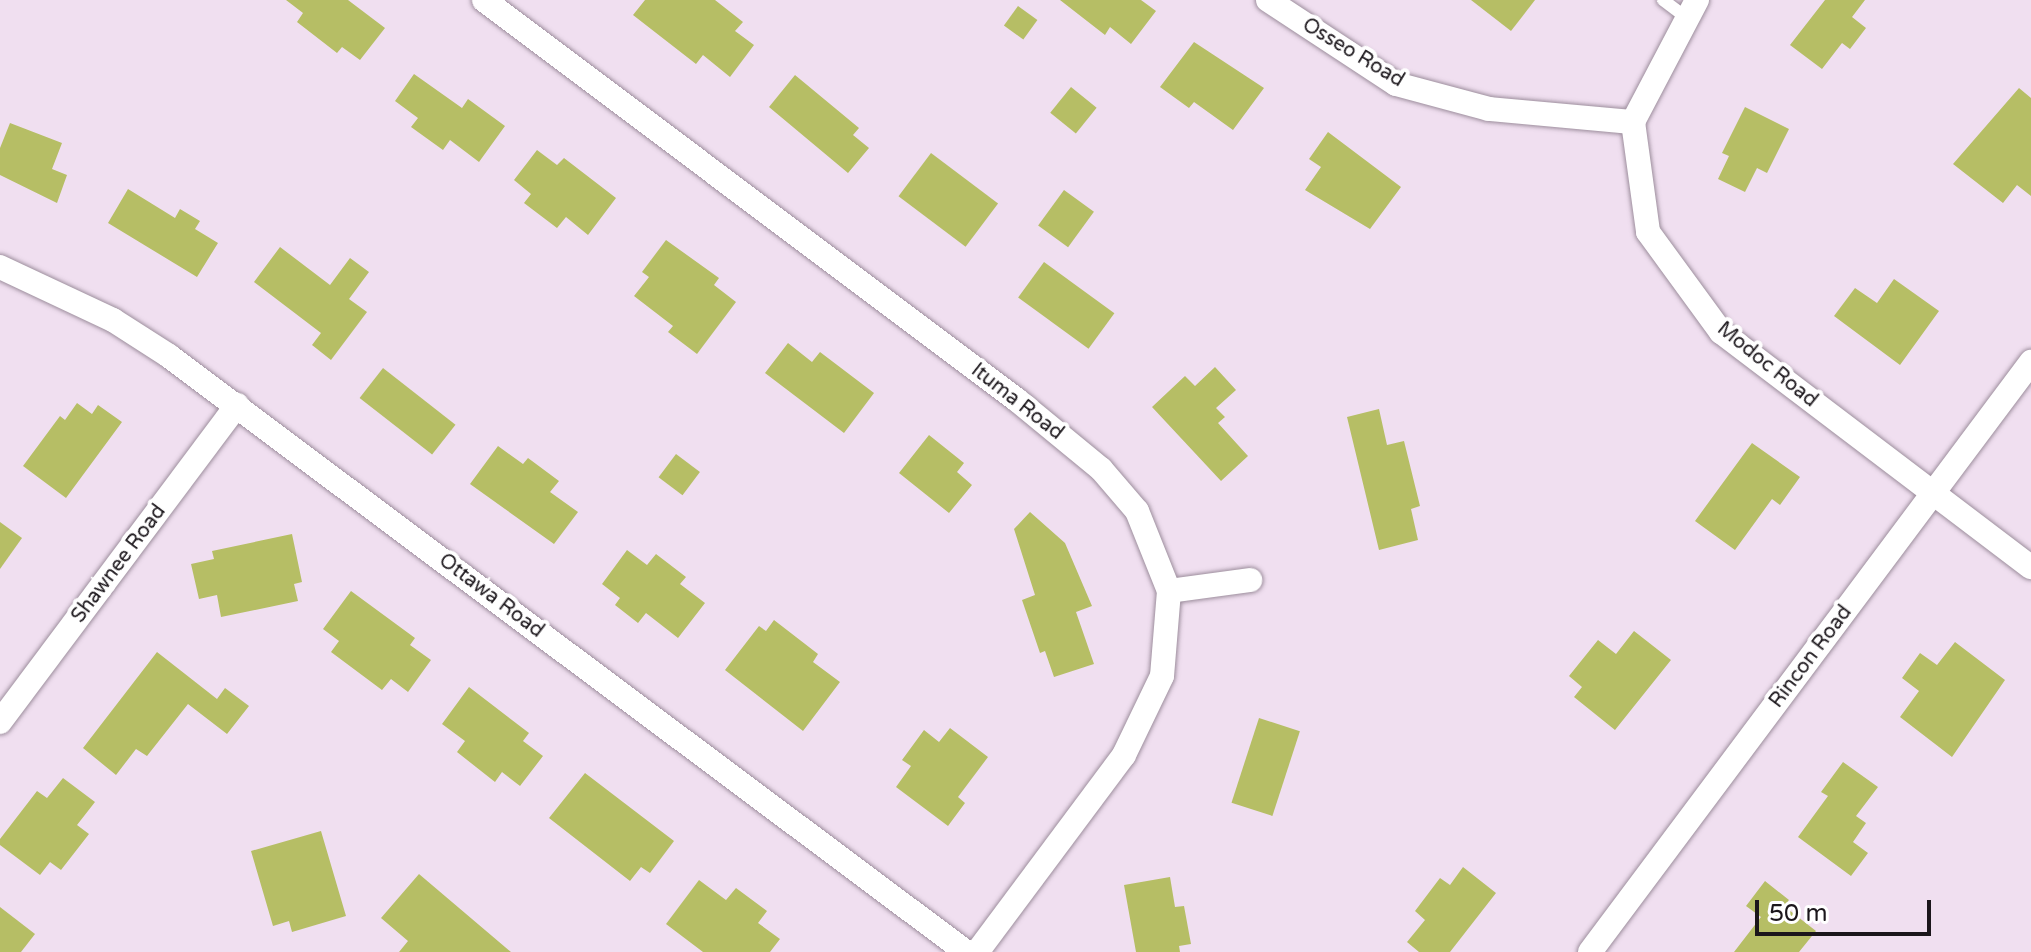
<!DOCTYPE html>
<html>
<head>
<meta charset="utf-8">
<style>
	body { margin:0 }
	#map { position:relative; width:2031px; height:952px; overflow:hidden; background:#f0dff0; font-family:"Varela Round",sans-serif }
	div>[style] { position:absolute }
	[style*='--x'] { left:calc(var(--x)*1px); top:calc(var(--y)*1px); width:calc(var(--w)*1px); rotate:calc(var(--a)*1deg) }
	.building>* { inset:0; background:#b6be65; transform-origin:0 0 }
	.roads { filter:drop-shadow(0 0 2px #9d8e9d) drop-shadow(0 0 2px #9d8e9d) }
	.service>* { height:12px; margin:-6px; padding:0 6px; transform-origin:6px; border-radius:6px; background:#fff }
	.minor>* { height:24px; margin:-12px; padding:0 12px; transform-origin:12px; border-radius:12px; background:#fff }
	span { translate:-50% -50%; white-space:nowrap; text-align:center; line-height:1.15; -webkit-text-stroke:8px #fff; paint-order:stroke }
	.street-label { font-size:20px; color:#1b161b }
	.scale { position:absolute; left:1755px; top:900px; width:176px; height:36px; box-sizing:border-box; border:4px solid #1b161b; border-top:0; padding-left:10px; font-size:24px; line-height:28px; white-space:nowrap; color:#1b161b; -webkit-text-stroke:6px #fff; paint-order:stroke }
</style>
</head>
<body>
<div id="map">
	<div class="building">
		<div style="clip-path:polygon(286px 0,348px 0,385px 28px,360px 60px,342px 47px,337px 53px,297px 22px,303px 13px)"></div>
		<div style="clip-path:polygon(645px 0,715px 0,743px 22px,735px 31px,754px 45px,730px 77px,703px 55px,696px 64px,633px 15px)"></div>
		<div style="clip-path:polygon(1060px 0,1141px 0,1156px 11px,1131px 44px,1110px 27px,1105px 35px)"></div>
		<div style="clip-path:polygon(1471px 0,1535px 0,1511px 31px)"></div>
		<div style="clip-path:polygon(1825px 0,1865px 0,1852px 17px,1866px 28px,1850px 49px,1842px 43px,1822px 69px,1790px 45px)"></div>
		<div style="left:1018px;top:6px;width:24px;height:24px;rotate:36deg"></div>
		<div style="clip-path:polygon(1194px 42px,1264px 88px,1233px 130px,1194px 102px,1189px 108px,1160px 87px)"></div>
		<div style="clip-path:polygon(414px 74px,462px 108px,468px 99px,505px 126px,479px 162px,450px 140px,443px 150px,411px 127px,418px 118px,395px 101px)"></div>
		<div style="clip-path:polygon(795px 75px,859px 128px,853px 135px,869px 148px,848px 173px,769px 107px)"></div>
		<div style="left:1071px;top:87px;width:33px;height:33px;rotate:39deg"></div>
		<div style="clip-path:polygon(2019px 88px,2031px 98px,2031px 196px,2017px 185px,2003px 203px,1953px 164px)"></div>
		<div style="clip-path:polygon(1745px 107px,1789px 129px,1767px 173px,1757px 168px,1745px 192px,1718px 179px,1729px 156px,1722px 153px)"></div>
		<div style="clip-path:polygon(10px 123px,62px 143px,52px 169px,67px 175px,57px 203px,0 175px,0 148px)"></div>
		<div style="clip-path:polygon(1328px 132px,1401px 187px,1370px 229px,1305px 190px,1321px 167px,1309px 159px)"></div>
		<div style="clip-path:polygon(537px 150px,557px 165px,564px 158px,616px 198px,588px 235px,566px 217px,557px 228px,524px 203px,531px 194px,514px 180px)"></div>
		<div style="left:931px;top:153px;width:84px;height:54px;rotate:37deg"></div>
		<div style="clip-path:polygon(128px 189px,175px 218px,180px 209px,200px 221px,195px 229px,218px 243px,197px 277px,108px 223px)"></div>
		<div style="left:1064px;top:190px;width:37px;height:44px;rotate:36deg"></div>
		<div style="clip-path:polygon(666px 240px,719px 278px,714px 285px,736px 302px,697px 354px,668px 332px,673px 326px,634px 296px,649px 277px,642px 272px)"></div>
		<div style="clip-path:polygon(280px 247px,330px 285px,350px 258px,369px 272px,349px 299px,367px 312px,331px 360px,312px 345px,321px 333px,254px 282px)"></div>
		<div style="left:1044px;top:262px;width:87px;height:44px;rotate:36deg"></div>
		<div style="clip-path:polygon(1894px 279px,1939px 311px,1900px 365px,1834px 316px,1855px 288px,1877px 303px)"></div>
		<div style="clip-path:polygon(788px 343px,812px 362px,820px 352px,874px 393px,844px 433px,765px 373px)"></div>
		<div style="clip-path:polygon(1215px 367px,1236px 390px,1216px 408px,1225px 417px,1218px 423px,1248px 456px,1221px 481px,1152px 407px,1185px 376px,1195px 386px)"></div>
		<div style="left:383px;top:368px;width:92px;height:38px;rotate:38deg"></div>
		<div style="clip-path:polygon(77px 403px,92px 414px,98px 405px,122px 422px,66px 498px,23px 466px,60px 416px,65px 420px)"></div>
		<div style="clip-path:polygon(1379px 409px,1387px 445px,1404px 441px,1420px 506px,1411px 509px,1418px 540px,1379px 550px,1347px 417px)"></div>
		<div style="clip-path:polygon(929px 435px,964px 463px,957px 472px,972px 485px,949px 513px,899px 473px)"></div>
		<div style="clip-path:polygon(1752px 443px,1800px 477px,1780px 505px,1772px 499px,1735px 550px,1695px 521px)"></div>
		<div style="clip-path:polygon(498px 446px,523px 464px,528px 458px,559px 481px,550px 492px,578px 512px,554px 544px,470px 484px)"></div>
		<div style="left:676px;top:454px;width:30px;height:29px;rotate:37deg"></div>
		<div style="clip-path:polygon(1030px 512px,1065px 543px,1092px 606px,1076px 612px,1094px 664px,1054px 677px,1045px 651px,1040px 653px,1022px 600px,1035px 595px,1014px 529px)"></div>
		<div style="clip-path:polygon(0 522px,22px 538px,0 569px)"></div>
		<div style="clip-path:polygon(292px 534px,302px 582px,294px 584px,298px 601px,221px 617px,217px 595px,199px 599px,191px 564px,214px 559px,212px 551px)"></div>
		<div style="clip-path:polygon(627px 550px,647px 565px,656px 554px,686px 577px,680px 584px,705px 603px,678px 638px,646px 613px,638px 623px,615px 605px,620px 598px,602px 584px)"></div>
		<div style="clip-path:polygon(351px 591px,415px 638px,410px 645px,431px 660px,408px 692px,391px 679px,382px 690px,331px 652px,339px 641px,323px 629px)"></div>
		<div style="clip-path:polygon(774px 620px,818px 654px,813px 662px,840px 682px,803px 731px,725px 670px,759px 626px,766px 631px)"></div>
		<div style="clip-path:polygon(1634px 631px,1671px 660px,1615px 730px,1574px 697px,1582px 687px,1569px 676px,1598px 640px,1616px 654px)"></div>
		<div style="clip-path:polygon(1955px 642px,2005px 680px,1952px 757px,1900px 717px,1919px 691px,1902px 678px,1920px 653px,1937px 665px)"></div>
		<div style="clip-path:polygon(157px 652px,217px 699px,225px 688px,249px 706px,227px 734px,188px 704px,147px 756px,136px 749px,116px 775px,83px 748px)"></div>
		<div style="clip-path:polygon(469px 687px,529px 733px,523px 741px,543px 756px,520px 786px,502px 772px,495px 782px,457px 752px,465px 741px,442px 724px)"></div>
		<div style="left:1259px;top:718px;width:43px;height:89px;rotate:18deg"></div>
		<div style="clip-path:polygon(950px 728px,988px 757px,958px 797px,965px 803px,948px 826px,896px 787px,911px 766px,902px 760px,924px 730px,939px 742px)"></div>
		<div style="clip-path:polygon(1843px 762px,1878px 787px,1856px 816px,1866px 823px,1853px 842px,1868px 853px,1851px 876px,1798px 837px,1828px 796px,1821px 792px)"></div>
		<div style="clip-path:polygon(585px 773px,674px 841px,650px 873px,641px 867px,630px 881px,549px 818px)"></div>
		<div style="clip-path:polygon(63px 778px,95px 802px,77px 825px,89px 834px,61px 870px,50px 862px,40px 875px,0 845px,0 839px,37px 791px,47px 798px)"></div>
		<div style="clip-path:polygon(321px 831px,346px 916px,292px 932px,289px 921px,273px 926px,251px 851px)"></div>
		<div style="clip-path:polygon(1463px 867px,1496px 893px,1450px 952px,1419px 952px,1407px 942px,1425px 920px,1415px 911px,1440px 878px,1450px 885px)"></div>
		<div style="clip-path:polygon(419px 874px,511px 952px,399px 952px,408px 941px,381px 918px)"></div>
		<div style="clip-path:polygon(1170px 877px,1175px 907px,1184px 906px,1191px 944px,1179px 946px,1180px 952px,1136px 952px,1124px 885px)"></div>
		<div style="clip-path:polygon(699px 880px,726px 900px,736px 888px,767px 911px,758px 923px,780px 939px,770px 952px,703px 952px,666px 924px)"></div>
		<div style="clip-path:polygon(1765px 881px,1789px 900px,1784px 906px,1816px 931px,1799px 952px,1734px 952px,1761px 917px,1746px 906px)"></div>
		<div style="clip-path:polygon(0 907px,35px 934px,21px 952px,0 952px)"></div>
	</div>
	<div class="roads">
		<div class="service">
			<div style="--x:1663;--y:0;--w:30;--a:37"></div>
		</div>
		<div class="minor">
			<div style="--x:484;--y:0;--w:666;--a:36.89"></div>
			<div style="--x:1017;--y:400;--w:109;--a:39.4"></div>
			<div style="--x:1101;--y:469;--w:55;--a:49.4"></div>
			<div style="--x:1137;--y:511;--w:86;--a:68.2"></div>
			<div style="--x:1169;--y:591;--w:85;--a:94.7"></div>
			<div style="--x:1162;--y:676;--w:88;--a:115.7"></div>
			<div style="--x:1124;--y:755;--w:246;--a:126.7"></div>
			<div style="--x:1268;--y:0;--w:153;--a:33.3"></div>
			<div style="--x:1396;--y:84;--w:96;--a:15"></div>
			<div style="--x:1489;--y:109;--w:145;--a:5.2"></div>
			<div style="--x:1697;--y:0;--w:138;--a:117.7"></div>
			<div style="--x:1633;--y:122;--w:111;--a:82.2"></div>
			<div style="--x:1648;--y:232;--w:124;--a:53.9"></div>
			<div style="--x:1721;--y:332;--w:389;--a:37.2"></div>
			<div style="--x:0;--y:267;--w:125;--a:25.1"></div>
			<div style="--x:113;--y:320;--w:67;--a:32.7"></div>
			<div style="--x:169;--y:356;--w:995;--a:36.79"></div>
			<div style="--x:1169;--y:591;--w:82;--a:-7.7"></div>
			<div style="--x:0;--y:722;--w:396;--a:-53.2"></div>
			<div style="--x:1590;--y:952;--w:737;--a:-53.22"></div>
		</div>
	</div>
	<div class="street-label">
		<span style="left:1353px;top:53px;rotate:31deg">Osseo Road</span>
		<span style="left:1767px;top:365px;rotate:39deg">Modoc Road</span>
		<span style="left:1017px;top:402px;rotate:38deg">Ituma Road</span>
		<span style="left:119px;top:564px;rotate:-53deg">Shawnee Road</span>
		<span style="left:491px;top:596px;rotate:37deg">Ottawa Road</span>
		<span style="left:1811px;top:657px;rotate:-53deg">Rincon Road</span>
	</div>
	<div class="scale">50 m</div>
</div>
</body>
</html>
